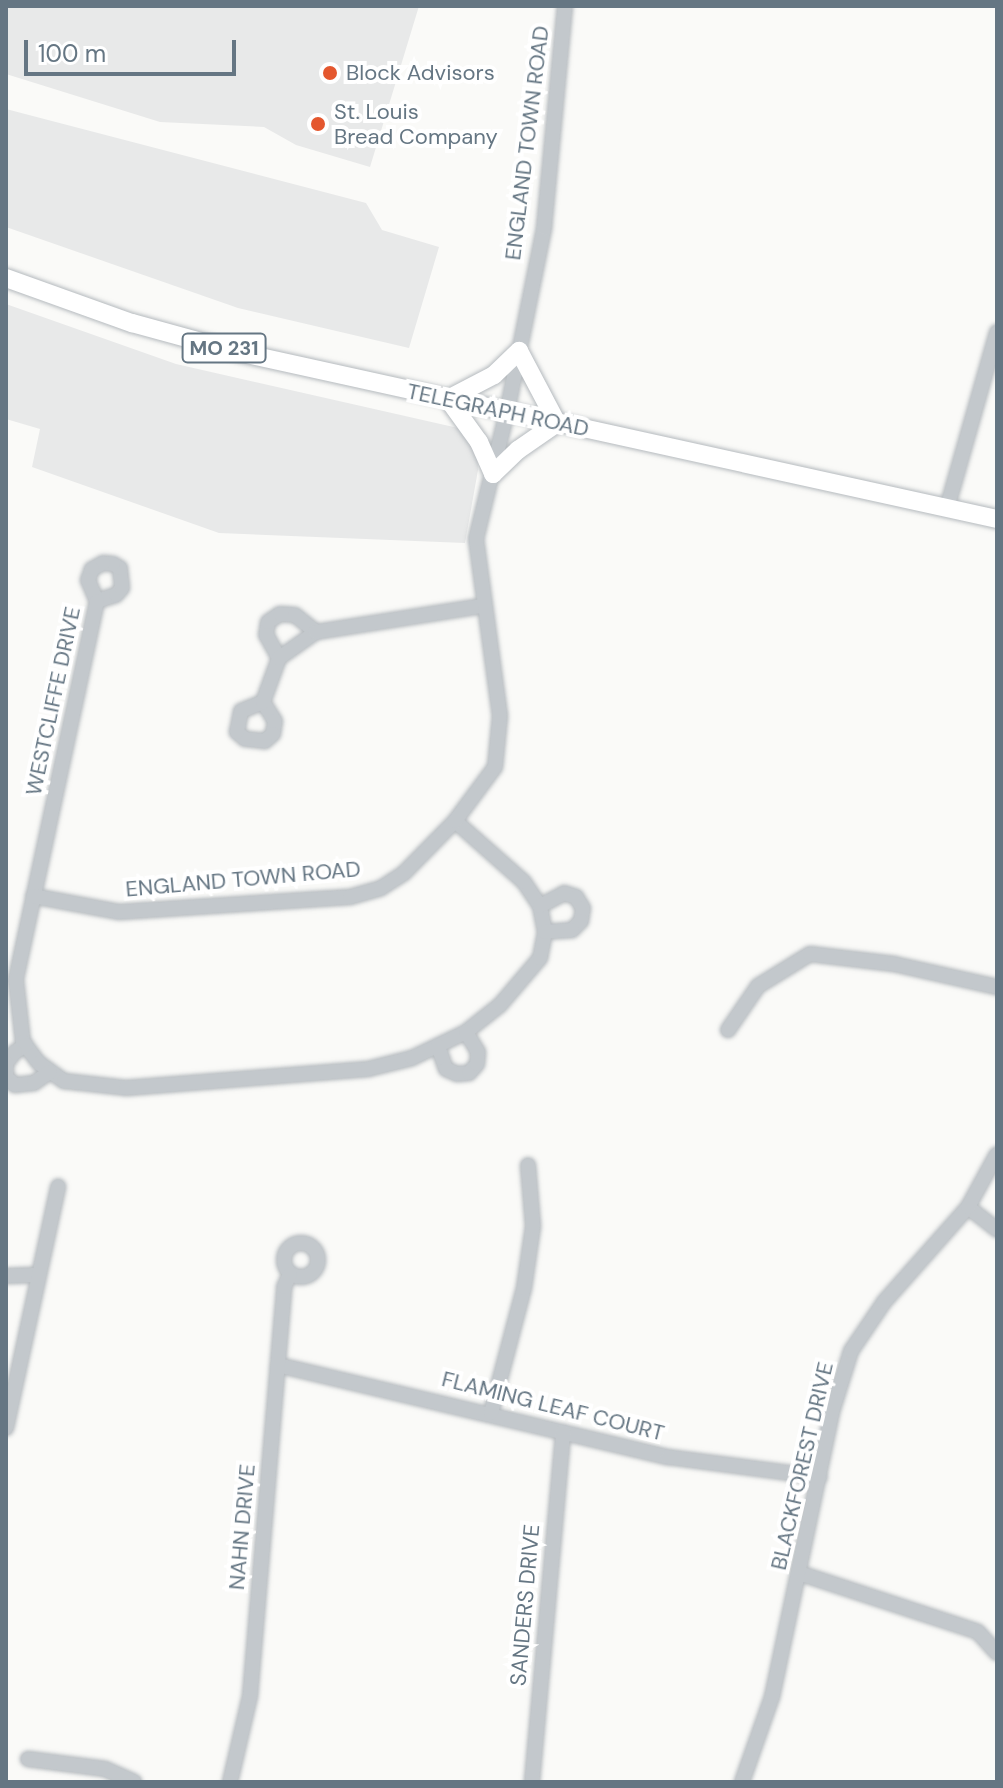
<!DOCTYPE html>
<html>
<head>
<meta charset="utf-8">
<style>
	body { margin:0 }
	#map { position:relative; width:1003px; height:1788px; overflow:hidden; background:#fafaf8; font-family:"DM Sans",sans-serif }
	div>[style] { position:absolute }
	[style*='--x'] { left:calc(var(--x)*1px); top:calc(var(--y)*1px); width:calc(var(--w)*1px); rotate:calc(var(--a)*1deg) }
	.built>* { inset:0; background:#e8e9e9 }
	.roads { filter:drop-shadow(0 0 2px #b5babe) drop-shadow(0 0 2px #b5babe) }
	.minor>* { height:14px; margin:-7px; padding:0 7px; transform-origin:7px; border-radius:7px; background:#c3c8cc }
	.minor>.ring { margin:-7px; padding:0; box-sizing:content-box; background:none; border:14px solid #c3c8cc; border-radius:50% }
	.major>* { height:18px; margin:-9px; padding:0 9px; transform-origin:9px; border-radius:9px; background:#fff }
	.dots>* { width:22px; height:22px; translate:-50% -50%; box-sizing:border-box; border:4px solid #fff; border-radius:50% }
	span { translate:-50% -50%; white-space:nowrap; text-align:center; line-height:1.15; -webkit-text-stroke:8px #fff; paint-order:stroke }
	.shield-label span { padding:2px 6px; background:#fff; border:2px solid; border-radius:6px; -webkit-text-stroke-width:0 }
	.shield-label { font-size:20px; color:#657683; font-weight:700 }
	.poi-label { font-size:22px; color:#657683 }
	.left { translate:0 -50%; text-align:left }
	.street-label { font-size:22px; color:#657683 }
	.frame { position:absolute; inset:0; border:8px solid #657683; pointer-events:none }
	.scale { position:absolute; left:24px; top:40px; width:212px; height:36px; box-sizing:border-box; border:4px solid #657683; border-top:0; padding-left:10px; font-size:24px; line-height:28px; white-space:nowrap; color:#657683; -webkit-text-stroke:6px #fff; paint-order:stroke }
</style>
</head>
<body>
<div id="map">
	<div class="built">
		<div style="clip-path:polygon(6px 6px,419px 6px,370px 167px,296px 145px,264px 127px,160px 122px,6px 74px)"></div>
		<div style="clip-path:polygon(6px 109px,366px 203px,382px 230px,439px 247px,409px 348px,238px 308px,6px 227px)"></div>
		<div style="clip-path:polygon(6px 304px,176px 364px,458px 428px,472px 437px,477px 452px,478px 470px,465px 543px,219px 533px,32px 467px,40px 429px,6px 419px)"></div>
	</div>
	<div class="roads">
		<div class="minor">
			<div style="--x:947;--y:508;--w:183;--a:-74.1"></div>
			<div style="--x:97;--y:601;--w:20;--a:-18"></div>
			<div style="--x:116;--y:595;--w:9;--a:-49"></div>
			<div style="--x:122;--y:588;--w:20;--a:-96"></div>
			<div style="--x:120;--y:568;--w:8;--a:-150"></div>
			<div style="--x:113;--y:564;--w:10;--a:-174"></div>
			<div style="--x:103;--y:563;--w:13;--a:151"></div>
			<div style="--x:92;--y:569;--w:12;--a:110"></div>
			<div style="--x:88;--y:580;--w:23;--a:67"></div>
			<div style="--x:97;--y:601;--w:388;--a:102.1"></div>
			<div style="--x:16;--y:980;--w:62;--a:83.6"></div>
			<div style="--x:23;--y:1042;--w:26;--a:53"></div>
			<div style="--x:39;--y:1063;--w:31;--a:36"></div>
			<div style="--x:64;--y:1081;--w:62;--a:6.4"></div>
			<div style="--x:126;--y:1088;--w:243;--a:-4.5"></div>
			<div style="--x:368;--y:1069;--w:45;--a:-14"></div>
			<div style="--x:412;--y:1058;--w:60;--a:-25.7"></div>
			<div style="--x:466;--y:1032;--w:43;--a:-38.5"></div>
			<div style="--x:500;--y:1005;--w:62;--a:-49.6"></div>
			<div style="--x:540;--y:958;--w:26;--a:-79"></div>
			<div style="--x:545;--y:932;--w:26;--a:-101"></div>
			<div style="--x:540;--y:906;--w:29;--a:-124"></div>
			<div style="--x:524;--y:882;--w:92;--a:-138.5"></div>
			<div style="--x:279;--y:658;--w:26;--a:-119"></div>
			<div style="--x:266;--y:635;--w:13;--a:-81"></div>
			<div style="--x:268;--y:622;--w:14;--a:-34"></div>
			<div style="--x:280;--y:614;--w:15;--a:4"></div>
			<div style="--x:295;--y:615;--w:27;--a:39"></div>
			<div style="--x:263;--y:702;--w:22;--a:58"></div>
			<div style="--x:275;--y:721;--w:13;--a:99"></div>
			<div style="--x:273;--y:734;--w:11;--a:139"></div>
			<div style="--x:265;--y:741;--w:20;--a:-174"></div>
			<div style="--x:245;--y:739;--w:11;--a:-139"></div>
			<div style="--x:237;--y:732;--w:21;--a:-79"></div>
			<div style="--x:241;--y:711;--w:24;--a:-22"></div>
			<div style="--x:263;--y:702;--w:47;--a:-70"></div>
			<div style="--x:279;--y:658;--w:45;--a:-35.1"></div>
			<div style="--x:316;--y:632;--w:168;--a:-8.9"></div>
			<div style="--x:33;--y:896;--w:87;--a:10.5"></div>
			<div style="--x:119;--y:912;--w:231;--a:-3.7"></div>
			<div style="--x:350;--y:897;--w:32;--a:-16"></div>
			<div style="--x:381;--y:888;--w:27;--a:-33"></div>
			<div style="--x:404;--y:873;--w:73;--a:-45.6"></div>
			<div style="--x:455;--y:821;--w:67;--a:-53.5"></div>
			<div style="--x:495;--y:767;--w:51;--a:-84.4"></div>
			<div style="--x:500;--y:716;--w:179;--a:-97.7"></div>
			<div style="--x:476;--y:539;--w:131;--a:-76.3"></div>
			<div style="--x:507;--y:412;--w:188;--a:-78.6"></div>
			<div style="--x:544;--y:228;--w:223;--a:-84.6"></div>
			<div style="--x:540;--y:906;--w:27;--a:-28"></div>
			<div style="--x:564;--y:893;--w:13;--a:18"></div>
			<div style="--x:576;--y:897;--w:13;--a:58"></div>
			<div style="--x:583;--y:908;--w:13;--a:99"></div>
			<div style="--x:581;--y:921;--w:13;--a:135"></div>
			<div style="--x:572;--y:930;--w:27;--a:176"></div>
			<div style="--x:728;--y:1030;--w:53;--a:-55.7"></div>
			<div style="--x:758;--y:986;--w:61;--a:-31.6"></div>
			<div style="--x:810;--y:954;--w:85;--a:6.8"></div>
			<div style="--x:894;--y:964;--w:106;--a:12.6"></div>
			<div style="--x:26;--y:1045;--w:13;--a:148"></div>
			<div style="--x:15;--y:1052;--w:14;--a:129"></div>
			<div style="--x:6;--y:1063;--w:14;--a:90"></div>
			<div style="--x:6;--y:1077;--w:12;--a:42"></div>
			<div style="--x:15;--y:1085;--w:19;--a:-6"></div>
			<div style="--x:34;--y:1083;--w:19;--a:-35"></div>
			<div style="--x:438;--y:1046;--w:24;--a:71"></div>
			<div style="--x:446;--y:1069;--w:12;--a:24"></div>
			<div style="--x:457;--y:1074;--w:12;--a:-5"></div>
			<div style="--x:469;--y:1073;--w:12;--a:-48"></div>
			<div style="--x:477;--y:1064;--w:12;--a:-85"></div>
			<div style="--x:478;--y:1052;--w:23;--a:-121"></div>
			<div style="--x:968;--y:1207;--w:37;--a:38"></div>
			<div class="ring" style="left:284px;top:1243px;width:20px;height:20px"></div>
			<div style="--x:6;--y:1276;--w:33;--a:-2"></div>
			<div style="--x:278;--y:1365;--w:401;--a:13.3"></div>
			<div style="--x:668;--y:1457;--w:153;--a:7.5"></div>
			<div style="--x:491;--y:1413;--w:129;--a:-75.2"></div>
			<div style="--x:524;--y:1288;--w:63;--a:-81.7"></div>
			<div style="--x:533;--y:1226;--w:61;--a:-94.7"></div>
			<div style="--x:6;--y:1428;--w:247;--a:-77.8"></div>
			<div style="--x:799;--y:1573;--w:188;--a:18.2"></div>
			<div style="--x:978;--y:1632;--w:28;--a:48"></div>
			<div style="--x:28;--y:1759;--w:78;--a:7.4"></div>
			<div style="--x:105;--y:1769;--w:32;--a:24"></div>
			<div style="--x:230;--y:1782;--w:88;--a:-76.9"></div>
			<div style="--x:250;--y:1696;--w:410;--a:-85.2"></div>
			<div style="--x:284;--y:1287;--w:14;--a:-65"></div>
			<div style="--x:532;--y:1782;--w:351;--a:-84.9"></div>
			<div style="--x:742;--y:1782;--w:90;--a:-70.6"></div>
			<div style="--x:772;--y:1697;--w:291;--a:-78.1"></div>
			<div style="--x:832;--y:1412;--w:64;--a:-72.7"></div>
			<div style="--x:851;--y:1351;--w:59;--a:-56"></div>
			<div style="--x:884;--y:1302;--w:127;--a:-48.5"></div>
			<div style="--x:968;--y:1207;--w:60;--a:-61.3"></div>
		</div>
		<div class="major">
			<div style="--x:6;--y:278;--w:134;--a:19.7"></div>
			<div style="--x:132;--y:323;--w:114;--a:15.3"></div>
			<div style="--x:242;--y:353;--w:773;--a:12.4"></div>
			<div style="--x:448;--y:399;--w:53;--a:54.2"></div>
			<div style="--x:479;--y:442;--w:35;--a:66"></div>
			<div style="--x:493;--y:474;--w:35;--a:-44"></div>
			<div style="--x:518;--y:450;--w:47;--a:-34.7"></div>
			<div style="--x:448;--y:399;--w:52;--a:-27.6"></div>
			<div style="--x:494;--y:375;--w:35;--a:-44"></div>
			<div style="--x:519;--y:351;--w:81;--a:62.2"></div>
		</div>
	</div>
	<div class="dots">
		<div style="left:330px;top:73px;background:#e4572e"></div>
		<div style="left:318px;top:124px;background:#e4572e"></div>
	</div>
	<div class="shield-label">
		<span style="left:224px;top:348px">MO 231</span>
	</div>
	<div class="poi-label">
		<span class="left" style="left:346px;top:73px">Block Advisors</span>
		<span class="left" style="left:334px;top:124px">St. Louis<br>Bread Company</span>
	</div>
	<div class="street-label">
		<span style="left:527px;top:143px;rotate:-83deg">ENGLAND TOWN ROAD</span>
		<span style="left:498px;top:410px;rotate:12deg">TELEGRAPH ROAD</span>
		<span style="left:53px;top:701px;rotate:-78deg">WESTCLIFFE DRIVE</span>
		<span style="left:243px;top:879px;rotate:-5deg">ENGLAND TOWN ROAD</span>
		<span style="left:553px;top:1406px;rotate:14deg">FLAMING LEAF COURT</span>
		<span style="left:802px;top:1466px;rotate:-77deg">BLACKFOREST DRIVE</span>
		<span style="left:242px;top:1527px;rotate:-85deg">NAHN DRIVE</span>
		<span style="left:525px;top:1605px;rotate:-85deg">SANDERS DRIVE</span>
	</div>
	<div class="frame"></div>
	<div class="scale">100 m</div>
</div>
</body>
</html>
